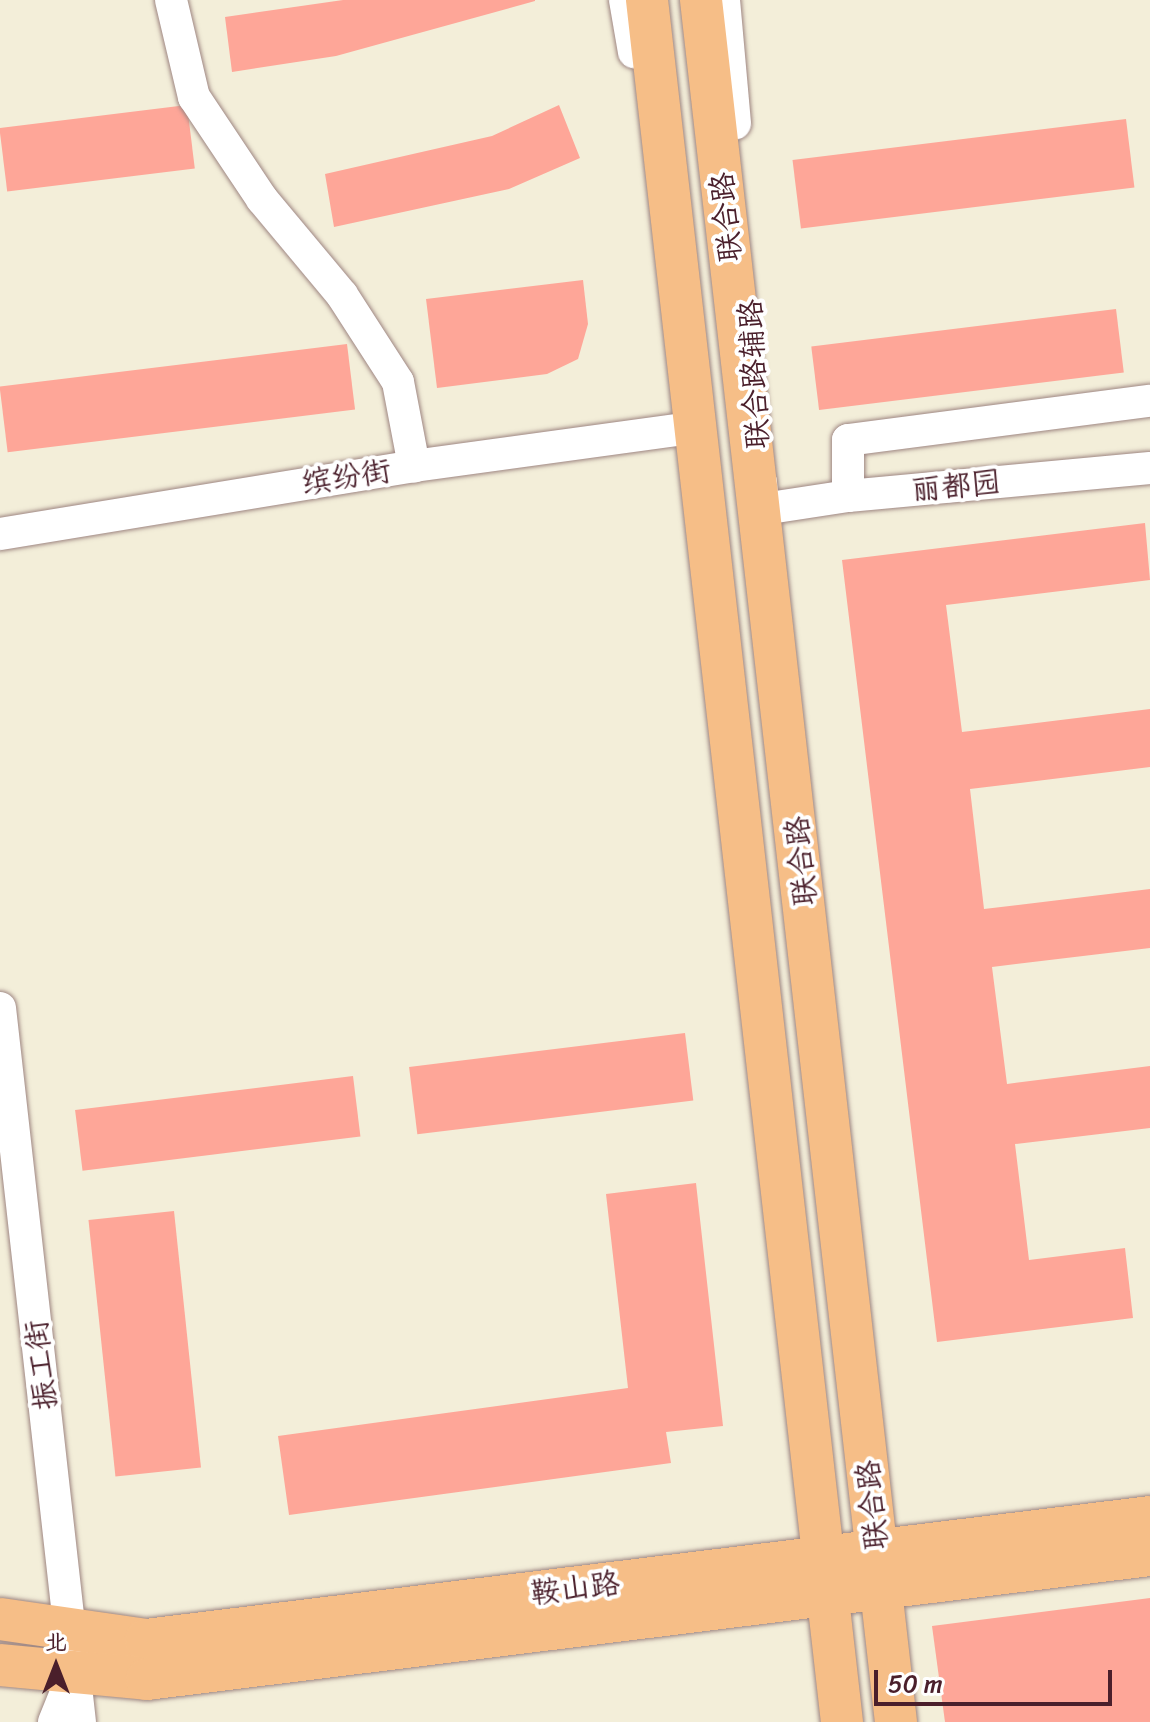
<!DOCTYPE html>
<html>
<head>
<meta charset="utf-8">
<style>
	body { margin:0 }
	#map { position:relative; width:1150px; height:1722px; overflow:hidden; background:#f3eed9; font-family:Sriracha,"LXGW WenKai TC",sans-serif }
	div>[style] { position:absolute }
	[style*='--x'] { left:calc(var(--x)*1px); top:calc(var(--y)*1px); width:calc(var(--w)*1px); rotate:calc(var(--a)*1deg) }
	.building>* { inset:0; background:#fea698; transform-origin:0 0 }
	.roads { filter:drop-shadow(0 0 2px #9e8682) drop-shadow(0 0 2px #9e8682) }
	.minor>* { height:32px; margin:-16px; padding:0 16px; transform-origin:16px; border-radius:16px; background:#fff }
	.major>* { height:42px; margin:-21px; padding:0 21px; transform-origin:21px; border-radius:21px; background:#f6be87 }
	span { translate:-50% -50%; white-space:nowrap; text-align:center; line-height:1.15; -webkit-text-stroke:8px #fff; paint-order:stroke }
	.street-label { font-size:30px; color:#4a1f2b }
	.north { position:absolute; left:16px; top:1626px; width:80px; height:80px; -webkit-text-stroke:6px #fff; paint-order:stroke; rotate:0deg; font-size:22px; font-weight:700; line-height:32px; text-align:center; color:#4a1f2b }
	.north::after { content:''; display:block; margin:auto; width:28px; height:36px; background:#4a1f2b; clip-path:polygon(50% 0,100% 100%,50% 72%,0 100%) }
	.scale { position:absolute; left:874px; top:1670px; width:238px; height:36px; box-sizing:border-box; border:4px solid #4a1f2b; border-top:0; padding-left:10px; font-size:24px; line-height:28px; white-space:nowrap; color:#4a1f2b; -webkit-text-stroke:6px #fff; paint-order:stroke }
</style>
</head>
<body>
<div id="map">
	<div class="building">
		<div style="clip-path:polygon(343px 0,535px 0,535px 1px,336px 56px,232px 72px,225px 17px)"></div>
		<div style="left:187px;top:105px;width:64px;height:189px;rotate:83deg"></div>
		<div style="clip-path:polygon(559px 105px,580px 158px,509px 189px,334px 227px,325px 174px,492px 136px)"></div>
		<div style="left:1126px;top:119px;width:69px;height:336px;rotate:83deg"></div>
		<div style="clip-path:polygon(583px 280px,588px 324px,578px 359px,547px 374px,437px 388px,426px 299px)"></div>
		<div style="left:1116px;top:309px;width:64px;height:307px;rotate:83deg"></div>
		<div style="left:347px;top:344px;width:66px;height:350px;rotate:83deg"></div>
		<div style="clip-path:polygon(1145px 523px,1150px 580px,946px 605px,962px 732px,1150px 709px,1150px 767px,970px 789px,984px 909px,1150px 889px,1150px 948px,992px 967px,1007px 1084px,1150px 1066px,1150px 1128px,1015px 1144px,1029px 1260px,1125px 1248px,1133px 1318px,937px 1342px,842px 560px)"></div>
		<div style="left:685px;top:1033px;width:68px;height:278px;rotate:83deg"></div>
		<div style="left:353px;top:1076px;width:61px;height:280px;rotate:83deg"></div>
		<div style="clip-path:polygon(696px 1183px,723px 1426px,666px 1432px,671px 1463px,289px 1515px,278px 1436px,628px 1388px,606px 1194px)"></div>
		<div style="left:174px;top:1211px;width:258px;height:86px;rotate:84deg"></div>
		<div style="clip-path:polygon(1150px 1598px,1150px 1722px,945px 1722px,932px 1626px)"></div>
	</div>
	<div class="roads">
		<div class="minor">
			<div style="--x:171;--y:0;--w:100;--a:76.7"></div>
			<div style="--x:194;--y:97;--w:123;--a:56.3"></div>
			<div style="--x:262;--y:199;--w:125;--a:50.2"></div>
			<div style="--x:342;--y:295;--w:103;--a:57.2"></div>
			<div style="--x:398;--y:382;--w:86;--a:79.2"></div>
			<div style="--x:625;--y:0;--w:53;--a:80.2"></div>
			<div style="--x:724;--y:0;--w:124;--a:84.9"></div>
			<div style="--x:761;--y:482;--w:27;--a:86"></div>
			<div style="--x:763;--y:509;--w:86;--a:-8.7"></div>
			<div style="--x:848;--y:496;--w:303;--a:-5.3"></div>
			<div style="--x:848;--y:496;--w:56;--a:-90"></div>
			<div style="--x:848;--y:440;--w:305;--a:-7.4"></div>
			<div style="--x:0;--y:534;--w:420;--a:-9.3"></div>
			<div style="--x:414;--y:466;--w:281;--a:-7.8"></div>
			<div style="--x:0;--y:1008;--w:718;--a:83.61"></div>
			<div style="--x:54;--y:1722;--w:51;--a:-68"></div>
		</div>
		<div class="major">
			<div style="--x:647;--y:0;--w:1733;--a:83.54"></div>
			<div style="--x:701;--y:0;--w:1733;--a:83.54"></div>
			<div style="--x:0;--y:1619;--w:148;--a:8.2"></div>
			<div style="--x:146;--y:1640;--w:1012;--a:-6.98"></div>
			<div style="--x:0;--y:1665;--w:148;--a:5.4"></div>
			<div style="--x:147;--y:1679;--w:1011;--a:-7.05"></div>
		</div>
	</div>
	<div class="street-label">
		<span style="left:726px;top:217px;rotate:-96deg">联合路</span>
		<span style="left:754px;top:374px;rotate:-93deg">联合路辅路</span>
		<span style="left:346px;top:477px;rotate:-9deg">缤纷街</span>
		<span style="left:956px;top:486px;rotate:-5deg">丽都园</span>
		<span style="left:801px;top:861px;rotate:-96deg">联合路</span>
		<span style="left:41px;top:1365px;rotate:-97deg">振工街</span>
		<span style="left:872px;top:1505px;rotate:-96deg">联合路</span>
		<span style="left:575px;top:1588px;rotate:-7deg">鞍山路</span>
	</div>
	<div class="north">北</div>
	<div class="scale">50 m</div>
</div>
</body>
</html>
